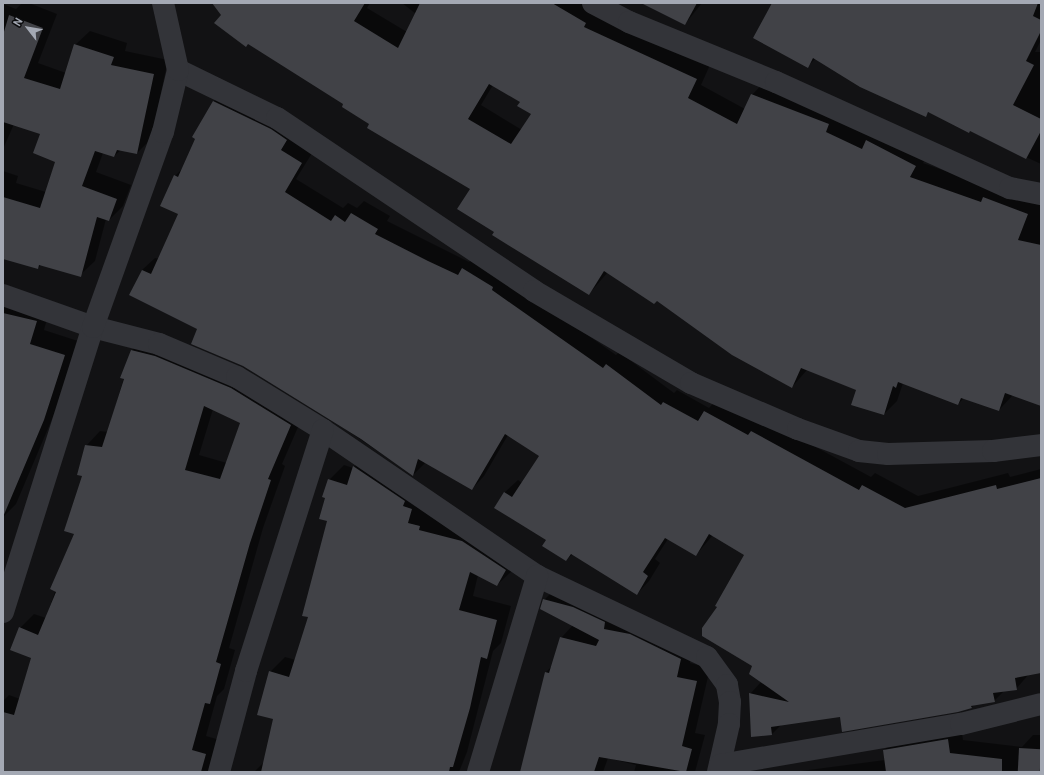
<!DOCTYPE html>
<html>
<head>
<meta charset="utf-8">
<style>
	body { margin:0 }
	#map { position:relative; width:1044px; height:775px; overflow:hidden; background:#121214; font-family:Barlow,sans-serif }
	div>[style] { position:absolute }
	[style*='--x'] { left:calc(var(--x)*1px); top:calc(var(--y)*1px); width:calc(var(--w)*1px); rotate:calc(var(--a)*1deg) }
	.shadow>* { inset:0; background:#0007 }
	.building>* { inset:0; background:#414247; transform-origin:0 0 }
	.street>* { height:22px; margin:-11px; padding:0 11px; transform-origin:11px; border-radius:11px; background:#333439 }
	span { translate:-50% -50%; white-space:nowrap; text-align:center; line-height:1.15; -webkit-text-stroke:3px #0d0d0f; paint-order:stroke }
	.frame { position:absolute; inset:0; border:4px solid #a4a9b4; pointer-events:none }
	.north { position:absolute; left:8px; top:8px; width:40px; height:40px; -webkit-text-stroke:3px #0d0d0f; paint-order:stroke; rotate:301deg; font-size:11px; font-weight:700; line-height:16px; text-align:center; color:#a4a9b4 }
	.north::after { content:''; display:block; margin:auto; width:14px; height:18px; background:#a4a9b4; clip-path:polygon(50% 0,100% 100%,50% 72%,0 100%) }
</style>
</head>
<body>
<div id="map">
	<div class="shadow">
		<div style="clip-path:polygon(22px 3px,29px 3px,57px 14px,38px 63px,66px 73px,75px 45px,90px 31px,127px 43px,125px 51px,168px 60px,151px 139px,137px 153px,121px 150px,114px 156px,103px 153px,96px 172px,131px 185px,123px 206px,109px 220px,106px 219px,95px 261px,80px 275px,41px 265px,38px 268px,3px 258px,3px 171px,18px 176px,16px 183px,46px 192px,56px 161px,42px 133px,14px 124px,3px 149px,3px 4px,16px 9px)"></div>
		<div style="clip-path:polygon(evenodd,213px 3px,370px 3px,367px 8px,407px 32px,416px 14px,402px 3px,588px 3px,710px 65px,701px 85px,745px 109px,752px 95px,765px 81px,929px 152px,923px 163px,993px 188px,1041px 201px,1041px 405px,1013px 395px,999px 410px,964px 398px,958px 404px,903px 383px,897px 401px,884px 414px,857px 390px,807px 370px,792px 387px,657px 300px,608px 272px,589px 294px,495px 232px,471px 189px,370px 123px,345px 103px,248px 43px,213px 3px,493px 85px,521px 102px,532px 114px,522px 130px,481px 105px,493px 85px)"></div>
		<div style="clip-path:polygon(660px 3px,702px 3px,685px 24px)"></div>
		<div style="clip-path:polygon(773px 3px,1041px 3px,1041px 40px,1035px 52px,1041px 52px,1041px 164px,929px 112px,925px 116px,816px 58px,808px 66px)"></div>
		<div style="clip-path:polygon(227px 89px,314px 150px,296px 179px,343px 208px,348px 203px,357px 208px,364px 201px,390px 216px,387px 221px,469px 262px,475px 256px,616px 355px,619px 352px,674px 393px,677px 390px,709px 408px,718px 398px,764px 419px,871px 477px,875px 473px,918px 496px,1008px 473px,1010px 477px,1041px 469px,1041px 672px,1029px 674px,1016px 689px,1005px 690px,994px 701px,974px 705px,971px 708px,841px 716px,782px 724px,772px 734px,750px 694px,761px 682px,719px 607px,746px 555px,713px 535px,696px 555px,668px 539px,655px 559px,660px 563px,649px 581px,637px 594px,573px 554px,566px 560px,547px 540px,495px 508px,505px 492px,518px 480px,522px 483px,540px 456px,508px 435px,484px 476px,472px 489px,426px 462px,413px 475px,198px 329px,142px 270px,155px 258px,159px 259px,180px 214px,175px 176px,183px 168px,214px 101px)"></div>
		<div style="clip-path:polygon(3px 295px,50px 308px,44px 330px,78px 341px,58px 405px,16px 504px,3px 517px)"></div>
		<div style="clip-path:polygon(evenodd,146px 336px,305px 411px,282px 464px,285px 466px,263px 528px,229px 648px,235px 650px,224px 689px,217px 696px,206px 736px,220px 740px,209px 772px,3px 772px,3px 701px,9px 695px,20px 699px,32px 658px,20px 628px,34px 614px,46px 618px,75px 533px,86px 446px,100px 431px,108px 432px,132px 350px,146px 336px,213px 409px,241px 422px,227px 463px,199px 455px,213px 409px)"></div>
		<div style="clip-path:polygon(368px 452px,512px 571px,497px 585px,478px 575px,473px 596px,511px 606px,501px 643px,493px 651px,467px 752px,459px 772px,254px 772px,264px 762px,275px 719px,270px 672px,285px 657px,296px 660px,309px 616px,329px 520px,329px 480px,344px 465px,353px 468px)"></div>
		<div style="clip-path:polygon(558px 586px,694px 645px,690px 663px,710px 668px,695px 733px,705px 735px,695px 772px,634px 772px,636px 765px,608px 758px,603px 772px,521px 772px,546px 672px,553px 665px,561px 638px,573px 625px,544px 600px)"></div>
		<div style="clip-path:polygon(961px 726px,963px 740px,1022px 747px,1033px 735px,1041px 735px,1041px 772px,793px 772px,885px 760px,884px 750px,898px 737px)"></div>
	</div>
	<div class="building">
		<div style="clip-path:polygon(evenodd,212px 3px,365px 3px,354px 21px,398px 48px,420px 3px,552px 3px,586px 23px,584px 27px,697px 79px,688px 98px,737px 124px,751px 94px,829px 124px,826px 132px,862px 149px,866px 140px,916px 166px,910px 177px,981px 202px,983px 197px,1028px 214px,1018px 240px,1041px 245px,1041px 406px,1005px 393px,999px 411px,961px 398px,958px 405px,898px 382px,896px 388px,893px 386px,884px 415px,851px 405px,856px 390px,801px 368px,792px 388px,732px 355px,657px 301px,654px 304px,604px 271px,589px 295px,492px 235px,494px 232px,457px 209px,470px 189px,367px 128px,369px 124px,342px 107px,343px 104px,248px 44px,246px 47px,214px 23px,221px 15px,212px 3px,489px 84px,520px 102px,517px 106px,531px 114px,511px 144px,468px 119px,489px 84px)"></div>
		<div style="clip-path:polygon(641px 3px,697px 3px,685px 25px)"></div>
		<div style="clip-path:polygon(772px 3px,1038px 3px,1033px 16px,1041px 20px,1041px 31px,1026px 61px,1034px 65px,1013px 105px,1041px 119px,1041px 131px,1026px 159px,970px 131px,969px 133px,928px 112px,926px 117px,860px 87px,813px 58px,808px 68px,753px 38px)"></div>
		<div style="clip-path:polygon(9px 15px,43px 28px,24px 78px,60px 89px,74px 44px,114px 57px,111px 65px,154px 74px,137px 154px,117px 150px,114px 157px,95px 151px,82px 186px,117px 199px,109px 221px,97px 217px,81px 277px,39px 265px,38px 269px,3px 259px,3px 197px,40px 208px,55px 162px,33px 153px,40px 134px,3px 122px,3px 35px)"></div>
		<div style="clip-path:polygon(213px 101px,271px 129px,287px 140px,281px 150px,302px 163px,285px 192px,331px 221px,335px 215px,345px 222px,351px 213px,378px 229px,375px 234px,428px 261px,458px 275px,462px 268px,493px 287px,492px 290px,603px 368px,606px 364px,661px 405px,663px 402px,698px 421px,704px 411px,748px 435px,751px 431px,859px 490px,862px 485px,905px 508px,996px 485px,997px 489px,1041px 478px,1041px 673px,1015px 678px,1017px 690px,993px 693px,995px 702px,971px 706px,972px 708px,958px 712px,842px 732px,840px 717px,771px 727px,772px 735px,751px 737px,749px 693px,789px 702px,749px 674px,752px 666px,702px 636px,702px 628px,717px 607px,715px 606px,744px 555px,709px 534px,696px 556px,665px 538px,643px 572px,648px 576px,637px 595px,571px 554px,566px 561px,542px 546px,546px 540px,494px 508px,504px 492px,512px 497px,539px 456px,505px 434px,472px 490px,418px 459px,413px 476px,361px 439px,243px 366px,191px 344px,197px 329px,129px 295px,142px 270px,151px 274px,178px 214px,160px 206px,174px 175px,178px 177px,195px 139px,192px 137px)"></div>
		<div style="clip-path:polygon(3px 313px,37px 321px,30px 344px,65px 355px,44px 420px,3px 517px)"></div>
		<div style="clip-path:polygon(evenodd,131px 350px,155px 356px,231px 388px,291px 425px,268px 479px,271px 480px,250px 543px,216px 662px,221px 664px,210px 704px,205px 703px,192px 750px,206px 754px,201px 772px,3px 772px,3px 712px,14px 715px,31px 658px,10px 650px,19px 627px,38px 635px,56px 592px,50px 589px,74px 534px,64px 531px,82px 476px,77px 475px,85px 445px,102px 447px,124px 379px,120px 378px,131px 350px,204px 406px,240px 423px,220px 479px,185px 470px,204px 406px)"></div>
		<div style="clip-path:polygon(353px 466px,405px 501px,403px 506px,412px 509px,408px 523px,420px 526px,419px 530px,462px 541px,506px 570px,497px 586px,470px 572px,459px 610px,497px 620px,487px 659px,481px 657px,470px 708px,453px 767px,450px 767px,449px 772px,261px 772px,273px 719px,257px 715px,269px 671px,289px 677px,308px 617px,302px 616px,327px 521px,319px 519px,325px 498px,322px 497px,328px 479px,347px 485px)"></div>
		<div style="clip-path:polygon(543px 599px,573px 607px,605px 622px,604px 629px,630px 634px,681px 659px,677px 677px,697px 681px,682px 746px,692px 749px,686px 772px,599px 757px,594px 772px,520px 772px,545px 672px,549px 673px,560px 637px,596px 646px,599px 640px,540px 609px)"></div>
		<div style="clip-path:polygon(948px 739px,950px 753px,1002px 759px,1002px 772px,886px 772px,883px 750px)"></div>
		<div style="left:1019px;top:748px;width:22px;height:24px;rotate:3deg"></div>
	</div>
	<div class="street">
		<div style="--x:593;--y:3;--w:41;--a:27.8"></div>
		<div style="--x:629;--y:22;--w:159;--a:22.2"></div>
		<div style="--x:776;--y:82;--w:257;--a:24.4"></div>
		<div style="--x:1010;--y:188;--w:32;--a:11"></div>
		<div style="--x:178;--y:70;--w:110;--a:25.9"></div>
		<div style="--x:277;--y:118;--w:310;--a:33.9"></div>
		<div style="--x:534;--y:291;--w:182;--a:30.4"></div>
		<div style="--x:691;--y:383;--w:116;--a:23.3"></div>
		<div style="--x:798;--y:429;--w:65;--a:19.8"></div>
		<div style="--x:859;--y:451;--w:29;--a:6"></div>
		<div style="--x:888;--y:454;--w:105;--a:-1.6"></div>
		<div style="--x:993;--y:451;--w:48;--a:-7.1"></div>
		<div style="--x:3;--y:295;--w:96;--a:19.6"></div>
		<div style="--x:93;--y:327;--w:68;--a:14.4"></div>
		<div style="--x:159;--y:344;--w:85;--a:22.9"></div>
		<div style="--x:237;--y:377;--w:101;--a:31.6"></div>
		<div style="--x:323;--y:430;--w:259;--a:34.3"></div>
		<div style="--x:537;--y:576;--w:188;--a:25.5"></div>
		<div style="--x:707;--y:657;--w:34;--a:54"></div>
		<div style="--x:727;--y:685;--w:17;--a:80"></div>
		<div style="--x:730;--y:702;--w:22;--a:93"></div>
		<div style="--x:729;--y:724;--w:49;--a:102.9"></div>
		<div style="--x:3;--y:612;--w:299;--a:-72.5"></div>
		<div style="--x:93;--y:327;--w:207;--a:-70.3"></div>
		<div style="--x:163;--y:132;--w:64;--a:-76.4"></div>
		<div style="--x:178;--y:70;--w:69;--a:-102.6"></div>
		<div style="--x:720;--y:765;--w:244;--a:-9.7"></div>
		<div style="--x:961;--y:724;--w:82;--a:-14"></div>
		<div style="--x:219;--y:772;--w:105;--a:-75"></div>
		<div style="--x:246;--y:671;--w:253;--a:-72.3"></div>
		<div style="--x:478;--y:772;--w:205;--a:-73.2"></div>
	</div>
	<div class="frame"></div>
	<div class="north">N</div>
</div>
</body>
</html>
